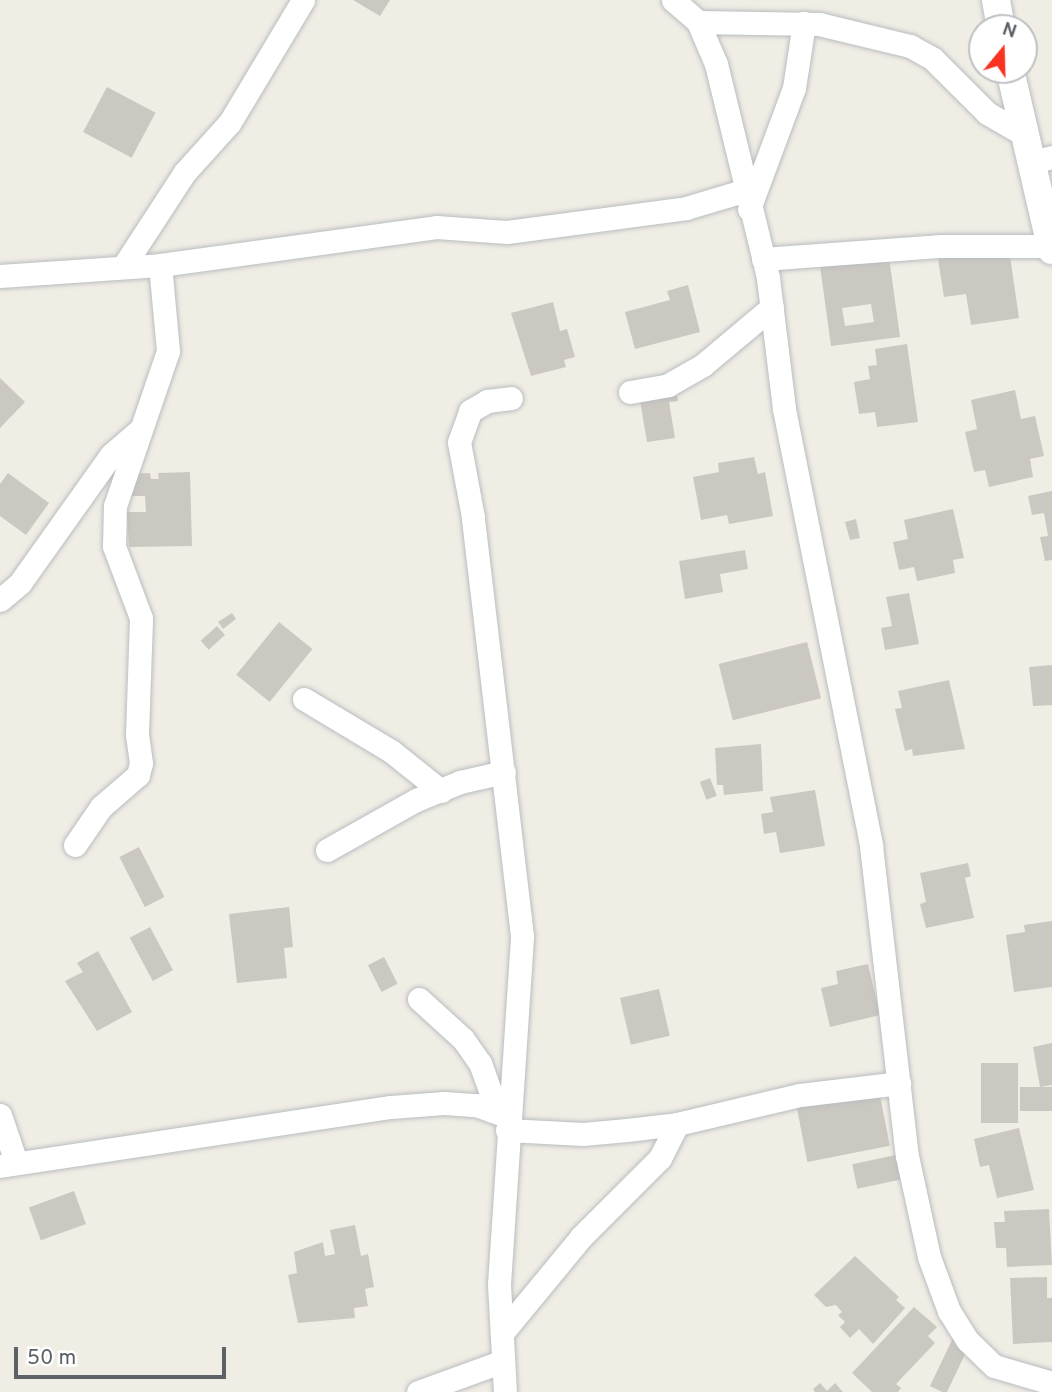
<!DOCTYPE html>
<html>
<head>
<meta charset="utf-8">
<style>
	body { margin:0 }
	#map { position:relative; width:1052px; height:1392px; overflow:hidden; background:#f0ede4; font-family:Overpass,sans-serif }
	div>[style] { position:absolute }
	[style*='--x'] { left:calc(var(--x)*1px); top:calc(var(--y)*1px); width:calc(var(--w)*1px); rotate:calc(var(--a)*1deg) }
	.building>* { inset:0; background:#cbc8c1; transform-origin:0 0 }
	.roads { filter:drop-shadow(0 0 2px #b9bcc1) drop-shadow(0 0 2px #b9bcc1) }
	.minor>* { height:23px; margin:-11.5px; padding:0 11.5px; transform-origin:11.5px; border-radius:11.5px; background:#fff }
	.tertiary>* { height:28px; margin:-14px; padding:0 14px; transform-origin:14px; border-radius:14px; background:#fff }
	span { translate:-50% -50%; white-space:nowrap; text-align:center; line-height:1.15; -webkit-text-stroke:6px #fff; paint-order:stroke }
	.north { position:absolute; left:968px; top:14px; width:70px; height:70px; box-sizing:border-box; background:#fff; border:2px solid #bec0c2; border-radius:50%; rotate:19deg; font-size:19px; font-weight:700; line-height:28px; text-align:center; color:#5c6166 }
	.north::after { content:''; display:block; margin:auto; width:24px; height:32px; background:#f93221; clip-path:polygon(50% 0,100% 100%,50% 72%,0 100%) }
	.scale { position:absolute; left:14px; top:1347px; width:212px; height:32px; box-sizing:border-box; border:4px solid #5c6166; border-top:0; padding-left:9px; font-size:21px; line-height:24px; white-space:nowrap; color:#5c6166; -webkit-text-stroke:5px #fff; paint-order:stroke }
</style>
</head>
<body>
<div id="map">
	<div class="building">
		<div style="clip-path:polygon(353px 0,390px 0,380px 16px)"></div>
		<div style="left:107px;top:87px;width:55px;height:51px;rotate:28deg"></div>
		<div style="clip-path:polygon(1009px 249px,1019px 318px,971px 325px,966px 294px,944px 297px,938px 259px)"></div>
		<div style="clip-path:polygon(evenodd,889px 257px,900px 337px,831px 346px,820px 266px,889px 257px,871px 304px,874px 322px,845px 326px,842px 308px,871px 304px)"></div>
		<div style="clip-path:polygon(688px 285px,700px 332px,635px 349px,625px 312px,670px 300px,667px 291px)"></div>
		<div style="clip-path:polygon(553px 302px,560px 331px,567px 329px,575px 357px,564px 360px,566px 367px,531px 376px,511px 313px)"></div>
		<div style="clip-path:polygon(907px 344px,918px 422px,877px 427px,875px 412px,859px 414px,854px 382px,870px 379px,868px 366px,877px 365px,875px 349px)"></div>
		<div style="clip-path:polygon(0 378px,25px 402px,0 428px)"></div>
		<div style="clip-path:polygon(675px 383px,678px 401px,669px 402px,675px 438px,647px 442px,638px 389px)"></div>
		<div style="clip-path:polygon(1015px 390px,1021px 419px,1035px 416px,1044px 456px,1030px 459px,1033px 477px,989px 487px,985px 470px,974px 472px,965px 432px,977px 429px,971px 400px)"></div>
		<div style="clip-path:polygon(754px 457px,758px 474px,765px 472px,773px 516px,729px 524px,727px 515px,701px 520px,693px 477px,719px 472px,718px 463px)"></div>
		<div style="clip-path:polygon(190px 472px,192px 546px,129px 547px,127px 512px,146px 512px,145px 496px,127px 496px,126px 474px,150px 473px,151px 479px,159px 479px,158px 473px)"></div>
		<div style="clip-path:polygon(8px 473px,49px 503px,26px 535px,0 516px,0 484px)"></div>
		<div style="clip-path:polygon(1052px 491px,1052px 560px,1045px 561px,1040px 537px,1048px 536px,1044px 513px,1032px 515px,1028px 496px)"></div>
		<div style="clip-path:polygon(953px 509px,964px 558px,953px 560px,955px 573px,917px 581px,914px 567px,899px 570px,893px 542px,908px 539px,904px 520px)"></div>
		<div style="clip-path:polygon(856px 519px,860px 538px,850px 540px,845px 522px)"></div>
		<div style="clip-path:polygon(745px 550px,748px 569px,720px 574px,723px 592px,685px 599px,679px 561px)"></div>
		<div style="clip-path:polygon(909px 593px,919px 644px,885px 650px,881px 628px,892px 626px,886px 597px)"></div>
		<div style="clip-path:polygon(232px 613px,236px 619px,223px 629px,218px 622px)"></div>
		<div style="left:279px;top:622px;width:43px;height:68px;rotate:39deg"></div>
		<div style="left:217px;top:626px;width:12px;height:22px;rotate:48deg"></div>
		<div style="left:807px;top:642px;width:58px;height:91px;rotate:76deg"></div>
		<div style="clip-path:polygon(1052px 665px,1052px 705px,1033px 706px,1029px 667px)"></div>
		<div style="clip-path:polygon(949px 680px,965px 749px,913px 756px,912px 749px,905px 751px,895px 709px,902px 708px,898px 691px)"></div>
		<div style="clip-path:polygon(761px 744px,763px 791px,724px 795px,723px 785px,717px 785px,715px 748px)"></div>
		<div style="left:710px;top:778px;width:19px;height:11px;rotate:69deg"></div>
		<div style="clip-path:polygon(815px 790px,825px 846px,780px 853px,776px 832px,764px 834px,761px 814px,773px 812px,770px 797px)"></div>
		<div style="left:139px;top:847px;width:56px;height:22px;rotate:63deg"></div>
		<div style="clip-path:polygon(968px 863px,971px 876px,965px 878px,974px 918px,926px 928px,920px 904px,926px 902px,920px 873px)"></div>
		<div style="clip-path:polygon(289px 907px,293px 947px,284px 948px,287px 978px,237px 983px,229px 914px)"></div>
		<div style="clip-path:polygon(1052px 921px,1052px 987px,1014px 992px,1006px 935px,1025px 932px,1024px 925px)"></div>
		<div style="left:150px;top:927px;width:49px;height:23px;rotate:62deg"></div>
		<div style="clip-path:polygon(98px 951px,132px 1012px,97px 1031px,65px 981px,83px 972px,77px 963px)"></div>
		<div style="left:384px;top:957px;width:30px;height:18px;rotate:63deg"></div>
		<div style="clip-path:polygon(868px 964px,880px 1015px,830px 1027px,821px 988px,838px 984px,836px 971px)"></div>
		<div style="left:659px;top:989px;width:48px;height:40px;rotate:77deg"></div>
		<div style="clip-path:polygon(1052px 1043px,1052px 1085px,1040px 1087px,1033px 1047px)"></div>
		<div style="left:981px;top:1063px;width:37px;height:60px"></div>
		<div style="left:878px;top:1085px;width:62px;height:84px;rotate:79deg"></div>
		<div style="left:1052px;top:1087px;width:24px;height:32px;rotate:90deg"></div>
		<div style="clip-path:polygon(1019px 1128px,1034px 1190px,997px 1198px,989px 1165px,980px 1167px,974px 1139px)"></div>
		<div style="left:905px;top:1153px;width:25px;height:54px;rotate:78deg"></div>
		<div style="left:74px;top:1191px;width:35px;height:48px;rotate:70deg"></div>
		<div style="clip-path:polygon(1049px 1209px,1052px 1265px,1007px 1267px,1006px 1248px,996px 1248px,994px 1222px,1005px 1222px,1004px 1211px)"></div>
		<div style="clip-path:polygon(355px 1225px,361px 1256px,368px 1254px,374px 1287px,365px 1289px,368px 1306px,354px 1308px,355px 1318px,298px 1323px,288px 1275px,297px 1273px,294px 1252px,323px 1242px,325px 1256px,335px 1254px,330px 1230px)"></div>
		<div style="clip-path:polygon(855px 1256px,899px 1297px,896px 1300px,905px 1308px,873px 1344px,859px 1329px,850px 1338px,840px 1327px,845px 1322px,838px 1315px,842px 1312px,836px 1305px,826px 1307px,814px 1295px)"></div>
		<div style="clip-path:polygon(1047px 1277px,1047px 1298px,1052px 1298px,1052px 1342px,1013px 1344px,1010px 1278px)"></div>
		<div style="clip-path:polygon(914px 1307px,937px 1327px,928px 1336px,935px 1343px,896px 1384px,901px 1388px,898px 1392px,872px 1392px,852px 1373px)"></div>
		<div style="clip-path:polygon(953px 1338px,969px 1346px,947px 1392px,942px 1392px,930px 1386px)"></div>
		<div style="clip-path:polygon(820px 1383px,827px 1391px,835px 1383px,843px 1392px,815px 1392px,813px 1389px)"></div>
	</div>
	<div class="roads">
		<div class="minor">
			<div style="--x:673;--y:0;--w:33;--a:41"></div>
			<div style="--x:698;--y:22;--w:46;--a:66.8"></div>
			<div style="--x:716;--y:64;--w:220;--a:76.3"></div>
			<div style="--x:768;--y:278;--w:132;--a:83"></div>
			<div style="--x:784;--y:409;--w:446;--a:78.7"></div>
			<div style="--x:871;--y:846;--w:312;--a:83.4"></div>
			<div style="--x:907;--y:1156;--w:103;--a:77.7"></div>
			<div style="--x:929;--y:1257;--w:58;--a:69.7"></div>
			<div style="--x:949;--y:1311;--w:34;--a:58"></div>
			<div style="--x:967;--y:1340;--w:37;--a:44"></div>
			<div style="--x:994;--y:1366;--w:60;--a:16.3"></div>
			<div style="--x:698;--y:22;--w:121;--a:0.9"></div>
			<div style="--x:819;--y:24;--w:94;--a:13.6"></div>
			<div style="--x:910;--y:46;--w:26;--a:29"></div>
			<div style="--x:933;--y:59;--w:76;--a:45"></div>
			<div style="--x:987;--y:113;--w:44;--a:30.1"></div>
			<div style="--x:1031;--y:162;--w:22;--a:-13"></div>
			<div style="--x:749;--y:209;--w:129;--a:-69.6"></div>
			<div style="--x:794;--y:88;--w:66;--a:-81.3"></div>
			<div style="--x:763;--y:259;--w:179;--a:-4.2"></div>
			<div style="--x:942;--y:246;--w:109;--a:0"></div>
			<div style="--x:123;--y:267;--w:113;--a:-56.9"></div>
			<div style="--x:185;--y:172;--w:67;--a:-48"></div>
			<div style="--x:230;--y:122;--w:142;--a:-59.1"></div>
			<div style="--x:0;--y:276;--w:160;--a:-3.9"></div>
			<div style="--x:160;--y:265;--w:279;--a:-7.8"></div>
			<div style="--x:436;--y:227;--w:71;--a:4"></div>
			<div style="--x:507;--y:232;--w:181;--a:-7.6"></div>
			<div style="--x:686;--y:208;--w:59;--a:-16.6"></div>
			<div style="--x:630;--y:392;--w:39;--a:-10"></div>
			<div style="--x:668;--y:385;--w:40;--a:-29.7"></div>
			<div style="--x:703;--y:365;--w:90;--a:-40"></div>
			<div style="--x:0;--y:600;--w:26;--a:-40"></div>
			<div style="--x:20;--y:583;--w:157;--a:-54.6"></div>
			<div style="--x:111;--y:455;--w:37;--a:-41"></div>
			<div style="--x:304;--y:699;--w:101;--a:30.9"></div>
			<div style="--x:391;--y:751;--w:64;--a:38.7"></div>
			<div style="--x:75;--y:845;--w:46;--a:-55.6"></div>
			<div style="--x:101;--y:807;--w:49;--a:-40.9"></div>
			<div style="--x:138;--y:775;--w:12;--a:-76"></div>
			<div style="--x:141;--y:763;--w:29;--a:-98"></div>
			<div style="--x:137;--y:734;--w:116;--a:-88"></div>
			<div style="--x:141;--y:618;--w:77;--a:-110.6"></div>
			<div style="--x:114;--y:546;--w:40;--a:-88.6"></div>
			<div style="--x:115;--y:506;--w:164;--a:-71.1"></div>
			<div style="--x:168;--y:351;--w:86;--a:-95.3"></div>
			<div style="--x:327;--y:850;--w:102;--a:-29.3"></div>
			<div style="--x:416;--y:800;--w:48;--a:-22.2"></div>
			<div style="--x:460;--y:782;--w:45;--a:-12.8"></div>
			<div style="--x:419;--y:999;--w:59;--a:42.3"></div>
			<div style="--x:463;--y:1039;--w:29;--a:55"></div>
			<div style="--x:480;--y:1063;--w:32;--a:70"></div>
			<div style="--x:491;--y:1093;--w:18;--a:87"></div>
			<div style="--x:0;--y:1115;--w:50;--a:71.2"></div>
			<div style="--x:507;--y:1130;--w:76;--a:3"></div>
			<div style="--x:583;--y:1134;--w:44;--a:-5.2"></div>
			<div style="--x:627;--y:1130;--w:50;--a:-6.8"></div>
			<div style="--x:677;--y:1124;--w:126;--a:-13.3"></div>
			<div style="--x:800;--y:1095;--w:100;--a:-6.9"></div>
			<div style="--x:0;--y:1166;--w:395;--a:-8.6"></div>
			<div style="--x:391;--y:1107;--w:53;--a:-4.3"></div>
			<div style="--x:444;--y:1103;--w:32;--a:4"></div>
			<div style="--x:476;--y:1105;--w:35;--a:20"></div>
			<div style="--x:502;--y:1333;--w:124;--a:-50.5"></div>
			<div style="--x:581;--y:1237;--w:112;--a:-45"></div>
			<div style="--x:660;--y:1158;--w:38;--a:-63"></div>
			<div style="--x:418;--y:1392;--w:90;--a:-20"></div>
			<div style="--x:505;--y:1392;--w:108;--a:-93.2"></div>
			<div style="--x:499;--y:1284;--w:349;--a:-86.2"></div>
			<div style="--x:522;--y:936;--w:422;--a:-96.7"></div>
			<div style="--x:473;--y:517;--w:76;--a:-100.6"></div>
			<div style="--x:459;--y:442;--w:33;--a:-70"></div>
			<div style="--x:470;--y:411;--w:20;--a:-30"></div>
			<div style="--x:487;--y:401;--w:24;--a:-7"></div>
		</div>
		<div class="tertiary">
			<div style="--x:996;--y:0;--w:28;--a:80"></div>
			<div style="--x:1010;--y:70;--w:185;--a:76.9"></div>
		</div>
	</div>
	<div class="north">N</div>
	<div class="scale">50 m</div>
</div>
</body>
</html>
